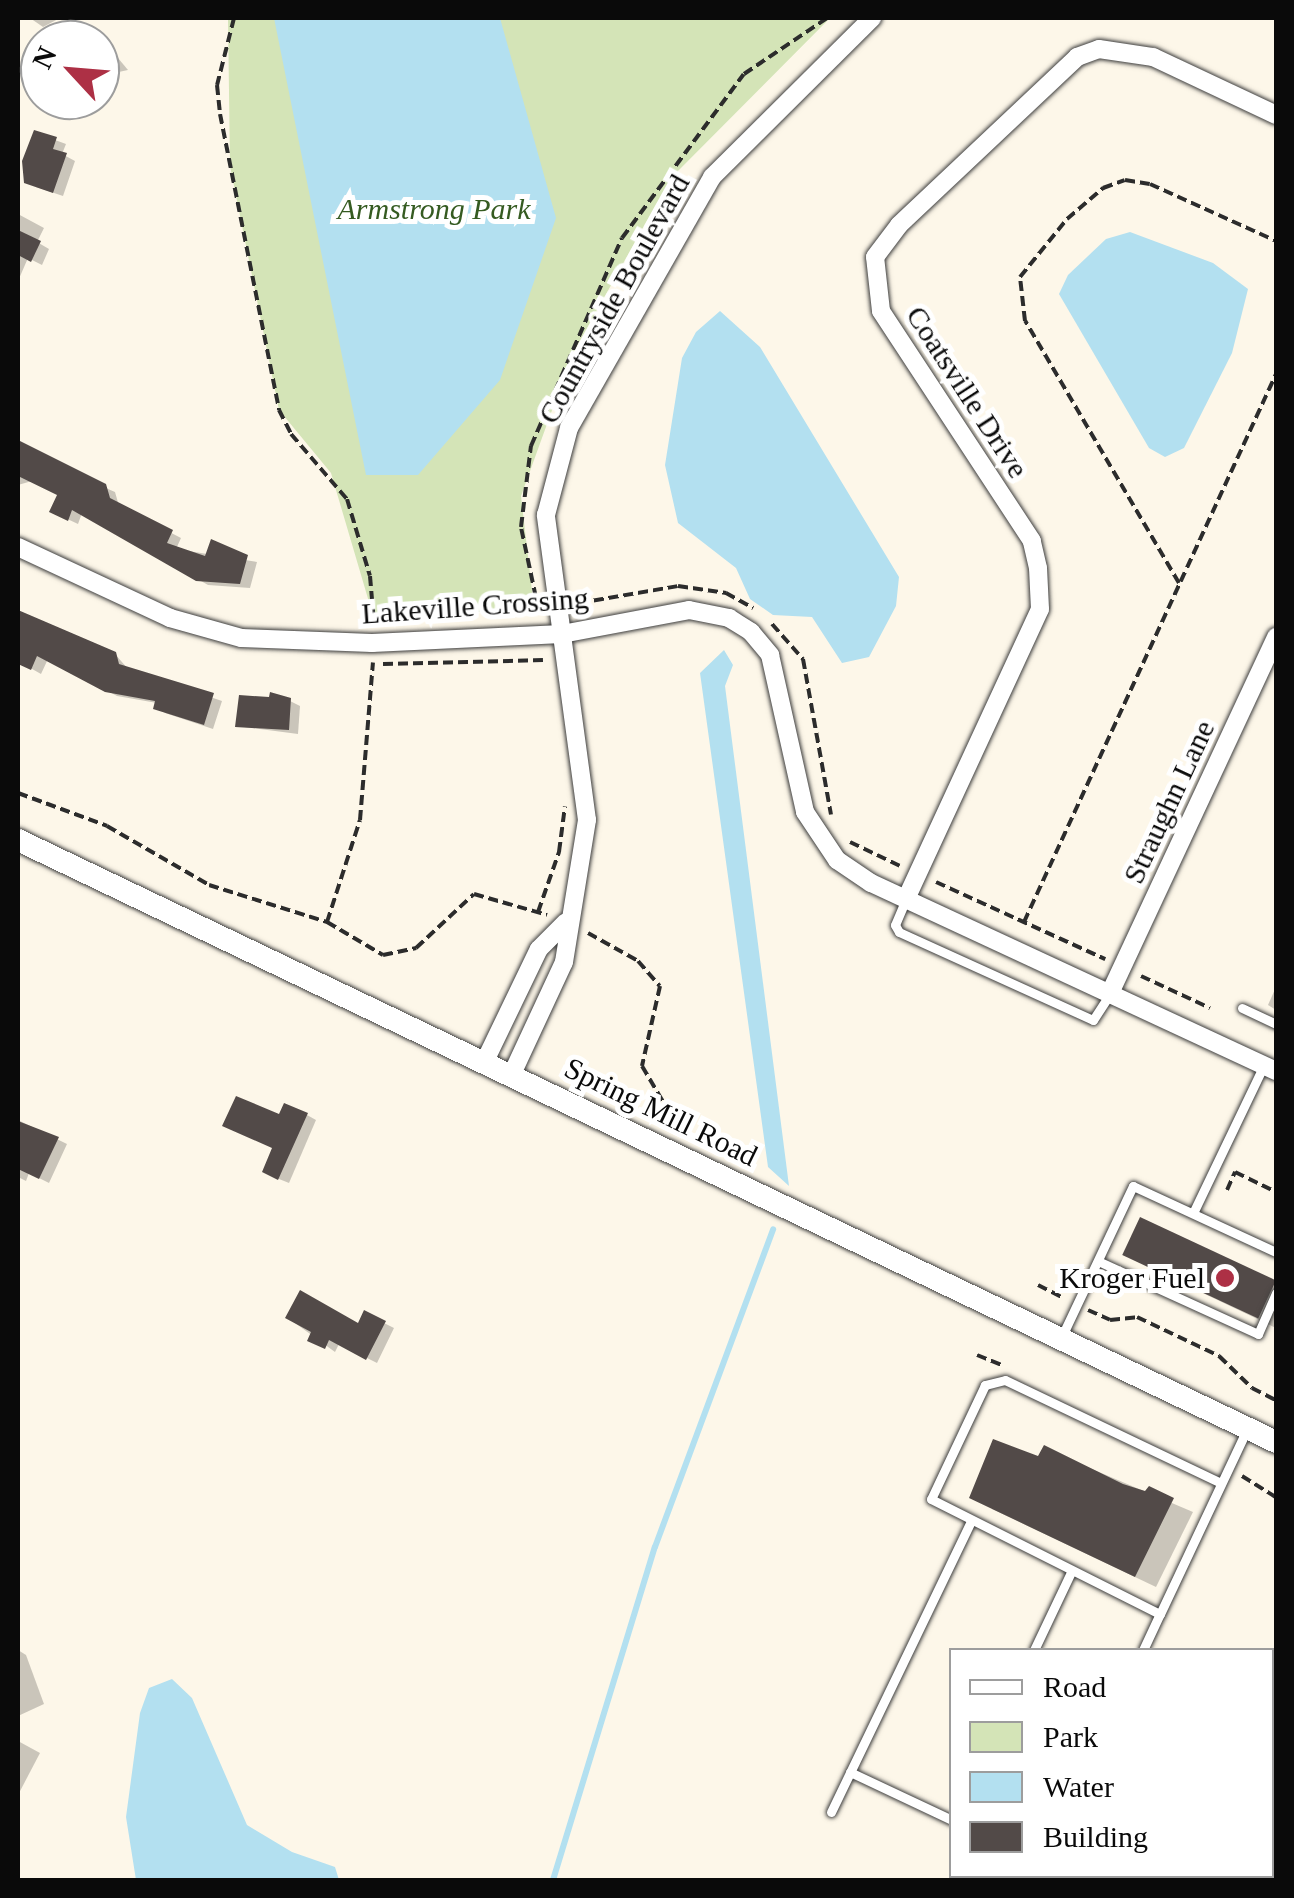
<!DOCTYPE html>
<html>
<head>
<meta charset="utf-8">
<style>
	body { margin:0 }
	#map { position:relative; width:1294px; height:1898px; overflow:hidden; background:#fdf7e9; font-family:"Times New Roman",serif }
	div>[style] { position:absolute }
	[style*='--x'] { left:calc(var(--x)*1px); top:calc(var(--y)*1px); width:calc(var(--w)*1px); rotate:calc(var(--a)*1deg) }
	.green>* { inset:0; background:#d4e4b7 }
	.water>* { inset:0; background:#b3e0f0 }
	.shadow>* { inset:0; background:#0003 }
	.stream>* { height:6px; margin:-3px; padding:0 3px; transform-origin:3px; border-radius:3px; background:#b3e0f0 }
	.building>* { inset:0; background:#524a48; transform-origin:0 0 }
	.path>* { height:4px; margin-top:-2px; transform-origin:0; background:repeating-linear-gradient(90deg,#2c2c2c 0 10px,transparent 0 15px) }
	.roads { filter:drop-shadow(0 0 2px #3d3d3d) drop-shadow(0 0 2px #3d3d3d) }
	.service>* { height:9px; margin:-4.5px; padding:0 4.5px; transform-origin:4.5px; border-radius:4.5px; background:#fff }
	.minor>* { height:18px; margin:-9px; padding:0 9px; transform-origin:9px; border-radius:9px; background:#fff }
	.tertiary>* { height:22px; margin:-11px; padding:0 11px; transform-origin:11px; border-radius:11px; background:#fff }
	.dots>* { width:28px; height:28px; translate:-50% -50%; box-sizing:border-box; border:5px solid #fff; border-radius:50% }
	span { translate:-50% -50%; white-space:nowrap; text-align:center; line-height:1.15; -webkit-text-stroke:10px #fff; paint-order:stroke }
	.park-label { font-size:30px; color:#355b21; font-style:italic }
	.street-label { font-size:30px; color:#0a0a0a }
	.poi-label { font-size:30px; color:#0a0a0a }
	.right { translate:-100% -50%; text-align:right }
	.frame { position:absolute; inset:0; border:20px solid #0a0a0a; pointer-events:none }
	.legend { position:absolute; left:949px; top:1648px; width:325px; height:230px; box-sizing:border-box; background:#fff; border:2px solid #9d9d9d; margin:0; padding:12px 18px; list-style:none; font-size:30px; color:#0a0a0a }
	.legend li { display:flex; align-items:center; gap:20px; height:50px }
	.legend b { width:50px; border:2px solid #9d9d9d }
	.north { position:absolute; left:20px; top:20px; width:100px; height:100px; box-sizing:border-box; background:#fff; border:2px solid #9d9d9d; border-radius:50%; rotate:296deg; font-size:28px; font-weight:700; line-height:40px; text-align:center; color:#0a0a0a }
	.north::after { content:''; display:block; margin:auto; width:35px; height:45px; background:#ad3045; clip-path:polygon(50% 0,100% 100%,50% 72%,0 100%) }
</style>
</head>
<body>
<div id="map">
	<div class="green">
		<div style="clip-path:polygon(228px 18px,830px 18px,671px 178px,572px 355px,521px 496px,534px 608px,374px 619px,331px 473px,279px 410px,230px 166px)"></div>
	</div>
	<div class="water">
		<div style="clip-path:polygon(274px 18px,500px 18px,556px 218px,500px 380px,418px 475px,366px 475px)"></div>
		<div style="clip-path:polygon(1130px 232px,1213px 263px,1248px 289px,1232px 353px,1184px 448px,1165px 457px,1149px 448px,1059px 294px,1068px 275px,1106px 239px)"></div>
		<div style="clip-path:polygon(720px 311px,760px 347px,899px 577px,896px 606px,869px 657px,842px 663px,812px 617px,773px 615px,750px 599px,736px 568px,678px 523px,665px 465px,682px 358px,696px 332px)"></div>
		<div style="clip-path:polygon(724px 650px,733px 665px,725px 686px,789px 1186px,768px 1167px,700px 673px)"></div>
		<div style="clip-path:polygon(172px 1679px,192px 1698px,247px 1825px,292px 1852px,335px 1867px,339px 1880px,136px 1880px,126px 1817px,140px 1713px,149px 1688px)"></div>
	</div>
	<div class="shadow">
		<div style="clip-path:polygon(30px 18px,60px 18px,43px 27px)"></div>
		<div style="clip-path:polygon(100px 58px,118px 58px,128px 70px,100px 76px)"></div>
		<div style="clip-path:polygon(43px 100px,88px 100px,88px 108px,53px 110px)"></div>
		<div style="clip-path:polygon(36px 133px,66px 144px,62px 154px,75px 161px,63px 196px,36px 187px)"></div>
		<div style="clip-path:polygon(18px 214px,44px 228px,37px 242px,49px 249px,42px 265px,28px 258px,18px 281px)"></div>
		<div style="clip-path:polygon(18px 441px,46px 462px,115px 492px,119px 506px,181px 538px,176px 549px,257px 562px,250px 588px,208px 585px,82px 513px,78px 524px,61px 516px,60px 495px,32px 481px,18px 485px)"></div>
		<div style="clip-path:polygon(18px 614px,115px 654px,128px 669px,222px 701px,213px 729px,165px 713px,157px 703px,117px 696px,48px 659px,41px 674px,18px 661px,24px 647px,18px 645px)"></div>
		<div style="clip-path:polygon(290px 701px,300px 706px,298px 734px,237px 726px)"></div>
		<div style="clip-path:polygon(1276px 987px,1276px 1010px,1268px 1005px)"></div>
		<div style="clip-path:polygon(307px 1115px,316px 1120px,289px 1183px,274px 1177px,280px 1118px)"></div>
		<div style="clip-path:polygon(18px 1120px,67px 1144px,49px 1183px,29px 1173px,26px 1181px,18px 1177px)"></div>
		<div style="clip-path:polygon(1142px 1220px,1276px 1284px,1276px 1328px,1146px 1266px)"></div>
		<div style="clip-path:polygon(288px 1318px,359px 1326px,384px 1323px,394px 1328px,377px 1363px,339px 1344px,335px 1352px)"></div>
		<div style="clip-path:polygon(1045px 1449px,1193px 1512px,1156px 1587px,992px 1509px)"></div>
		<div style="clip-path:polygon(18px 1650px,26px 1655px,44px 1704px,18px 1716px)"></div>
		<div style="clip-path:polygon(18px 1741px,40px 1753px,18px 1795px)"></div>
	</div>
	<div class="stream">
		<div style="--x:553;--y:1880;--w:348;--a:-73"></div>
		<div style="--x:655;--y:1547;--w:339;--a:-69.6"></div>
	</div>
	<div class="building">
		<div style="clip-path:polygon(34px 130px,57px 137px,53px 149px,67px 153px,53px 193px,24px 183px,22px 161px)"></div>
		<div style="clip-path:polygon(18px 230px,41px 241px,31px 262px,18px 255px)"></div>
		<div style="clip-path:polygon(18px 440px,106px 484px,110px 498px,173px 530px,167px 543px,205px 556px,211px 539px,248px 555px,240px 584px,196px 581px,72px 510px,68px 521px,49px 512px,57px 495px,18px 476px)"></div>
		<div style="clip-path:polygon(18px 610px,116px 652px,119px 664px,214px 693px,204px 725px,153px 709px,155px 701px,105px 692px,37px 656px,31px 670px,18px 664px)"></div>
		<div style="clip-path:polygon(270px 692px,291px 698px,289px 730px,235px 727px,239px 695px,269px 697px)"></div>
		<div style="clip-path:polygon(236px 1096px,279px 1114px,284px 1103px,308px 1113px,278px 1180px,262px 1172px,272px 1148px,222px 1126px)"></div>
		<div style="clip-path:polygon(18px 1121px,59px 1137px,39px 1179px,18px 1169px)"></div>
		<div style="left:1140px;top:1217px;width:150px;height:42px;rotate:25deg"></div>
		<div style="clip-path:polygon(300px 1290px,358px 1323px,364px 1310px,386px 1321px,366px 1360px,329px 1340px,325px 1349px,307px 1341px,311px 1332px,285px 1318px)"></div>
		<div style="clip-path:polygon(993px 1439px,1038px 1456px,1044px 1445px,1123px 1484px,1145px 1491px,1149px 1486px,1174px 1498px,1135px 1577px,969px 1498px)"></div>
	</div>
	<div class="path">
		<div style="--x:234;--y:18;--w:69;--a:104.2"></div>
		<div style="--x:217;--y:85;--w:29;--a:84"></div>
		<div style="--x:220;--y:114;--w:302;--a:78.7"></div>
		<div style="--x:279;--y:410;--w:27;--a:63"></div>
		<div style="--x:291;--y:434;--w:86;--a:49.3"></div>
		<div style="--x:347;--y:499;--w:80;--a:73.4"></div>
		<div style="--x:370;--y:576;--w:47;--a:85.1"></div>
		<div style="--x:1179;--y:583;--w:304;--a:-120.4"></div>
		<div style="--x:1025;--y:321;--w:44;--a:-96.5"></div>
		<div style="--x:1020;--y:277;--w:75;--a:-51"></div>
		<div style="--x:1067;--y:219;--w:48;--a:-40.7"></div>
		<div style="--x:1103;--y:188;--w:23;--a:-20"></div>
		<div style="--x:1125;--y:180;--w:25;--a:9"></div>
		<div style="--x:1150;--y:184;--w:138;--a:24.3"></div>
		<div style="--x:579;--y:603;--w:100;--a:-9.7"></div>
		<div style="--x:678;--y:586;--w:49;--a:8.3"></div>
		<div style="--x:726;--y:593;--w:31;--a:29"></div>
		<div style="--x:539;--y:612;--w:87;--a:-102"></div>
		<div style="--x:521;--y:527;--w:82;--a:-83"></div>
		<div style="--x:531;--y:446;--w:227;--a:-66.4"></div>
		<div style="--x:622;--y:238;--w:204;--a:-53.4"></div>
		<div style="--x:744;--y:74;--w:100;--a:-34"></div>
		<div style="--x:493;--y:616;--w:41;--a:-11.3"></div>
		<div style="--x:374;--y:619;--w:40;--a:1.4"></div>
		<div style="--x:772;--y:624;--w:47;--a:48.5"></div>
		<div style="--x:803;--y:659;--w:158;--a:79.8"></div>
		<div style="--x:383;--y:664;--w:160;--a:-1.4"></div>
		<div style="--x:18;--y:793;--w:95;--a:20.3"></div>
		<div style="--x:107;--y:826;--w:118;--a:30"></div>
		<div style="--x:209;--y:885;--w:124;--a:17.4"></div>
		<div style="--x:327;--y:922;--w:65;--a:30.5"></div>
		<div style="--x:383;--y:955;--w:34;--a:-12"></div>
		<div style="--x:416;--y:948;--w:79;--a:-43"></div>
		<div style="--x:474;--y:894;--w:76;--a:16"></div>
		<div style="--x:850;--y:842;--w:55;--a:25.6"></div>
		<div style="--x:936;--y:882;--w:186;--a:24.5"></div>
		<div style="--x:538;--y:912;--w:64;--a:-70.7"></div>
		<div style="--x:559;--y:852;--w:46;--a:-82.6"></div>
		<div style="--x:327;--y:922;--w:107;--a:-72.1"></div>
		<div style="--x:360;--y:820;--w:158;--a:-85.3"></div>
		<div style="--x:1024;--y:922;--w:603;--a:-65.3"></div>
		<div style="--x:588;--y:933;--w:57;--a:29.2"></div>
		<div style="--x:638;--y:961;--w:33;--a:49"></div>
		<div style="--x:660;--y:986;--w:82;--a:102.7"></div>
		<div style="--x:642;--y:1066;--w:45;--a:59.5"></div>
		<div style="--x:665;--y:1105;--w:30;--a:28"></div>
		<div style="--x:1141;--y:976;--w:76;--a:24.9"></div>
		<div style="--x:1227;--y:1190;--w:20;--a:-66"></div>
		<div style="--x:1235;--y:1172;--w:46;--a:26"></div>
		<div style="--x:1038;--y:1285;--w:27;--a:27"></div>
		<div style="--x:1088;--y:1310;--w:24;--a:24"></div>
		<div style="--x:1110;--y:1320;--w:27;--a:-6"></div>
		<div style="--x:1137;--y:1317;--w:91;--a:25.4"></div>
		<div style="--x:1219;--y:1356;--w:46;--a:44.1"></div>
		<div style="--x:1252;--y:1388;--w:27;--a:27"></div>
		<div style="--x:977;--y:1355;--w:27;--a:22"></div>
		<div style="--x:1242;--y:1476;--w:40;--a:32"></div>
	</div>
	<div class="roads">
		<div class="service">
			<div style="--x:906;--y:899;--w:28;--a:113"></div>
			<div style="--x:895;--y:925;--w:8;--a:60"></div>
			<div style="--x:899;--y:932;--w:213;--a:24.4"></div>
			<div style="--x:1093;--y:1020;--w:31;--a:-57"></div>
			<div style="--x:1242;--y:1008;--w:38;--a:25"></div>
			<div style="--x:1194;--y:1211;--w:162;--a:-64.4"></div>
			<div style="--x:1098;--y:1261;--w:176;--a:24.5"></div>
			<div style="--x:1258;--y:1334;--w:45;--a:-66.3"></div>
			<div style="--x:1062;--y:1336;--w:166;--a:-64.7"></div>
			<div style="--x:1133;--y:1186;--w:157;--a:24.8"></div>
			<div style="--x:1221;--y:1483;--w:239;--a:-154.5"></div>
			<div style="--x:1005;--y:1380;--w:21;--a:166"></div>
			<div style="--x:985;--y:1385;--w:126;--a:115.3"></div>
			<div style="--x:931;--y:1499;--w:256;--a:26.7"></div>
			<div style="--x:1160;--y:1614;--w:202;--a:-64.8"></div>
			<div style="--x:1034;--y:1650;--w:86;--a:-64.6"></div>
			<div style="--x:1143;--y:1650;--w:40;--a:-65"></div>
			<div style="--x:850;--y:1772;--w:113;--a:25.2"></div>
			<div style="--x:831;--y:1812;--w:321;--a:-64.3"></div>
		</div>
		<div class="minor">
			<div style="--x:18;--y:547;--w:168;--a:25"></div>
			<div style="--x:170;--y:618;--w:74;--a:15.7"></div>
			<div style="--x:241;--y:638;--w:131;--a:2.2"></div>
			<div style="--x:372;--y:643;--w:190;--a:-2.7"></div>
			<div style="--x:562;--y:634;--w:129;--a:-10.7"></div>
			<div style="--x:689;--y:610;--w:41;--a:11.3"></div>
			<div style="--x:729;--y:618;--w:26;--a:32"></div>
			<div style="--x:751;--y:632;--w:30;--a:50"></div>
			<div style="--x:770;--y:655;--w:161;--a:77.4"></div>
			<div style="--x:805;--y:812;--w:58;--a:56.3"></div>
			<div style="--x:837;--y:860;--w:41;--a:34.1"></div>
			<div style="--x:871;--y:883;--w:447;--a:24.9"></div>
			<div style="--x:906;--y:899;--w:319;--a:-65.2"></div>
			<div style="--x:1040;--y:609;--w:41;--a:-92.8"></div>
			<div style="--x:1038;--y:568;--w:28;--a:-103"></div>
			<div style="--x:1032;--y:541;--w:275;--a:-123.3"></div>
			<div style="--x:881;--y:311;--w:54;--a:-96.3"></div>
			<div style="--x:875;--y:257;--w:40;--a:-53"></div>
			<div style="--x:899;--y:225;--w:245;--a:-43.3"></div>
			<div style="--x:1077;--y:57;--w:23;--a:-20"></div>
			<div style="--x:1099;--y:49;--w:55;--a:8.4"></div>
			<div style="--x:1153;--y:57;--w:136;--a:25.2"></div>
			<div style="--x:1111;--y:991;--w:391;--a:-65"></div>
			<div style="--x:485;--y:1061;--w:124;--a:-64.3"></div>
			<div style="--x:539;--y:949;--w:38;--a:-45"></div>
			<div style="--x:512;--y:1074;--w:123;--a:-65.1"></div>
			<div style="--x:564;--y:962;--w:144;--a:-80.8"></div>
			<div style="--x:587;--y:820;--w:308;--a:-97.7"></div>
			<div style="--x:546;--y:515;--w:90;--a:-75.2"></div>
			<div style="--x:569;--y:428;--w:289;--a:-60.3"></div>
			<div style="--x:712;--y:177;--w:226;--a:-44.8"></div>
		</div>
		<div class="tertiary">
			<div style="--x:18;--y:840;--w:1395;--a:25.57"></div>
		</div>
	</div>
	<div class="dots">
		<div style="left:1225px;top:1278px;background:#ad3045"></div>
	</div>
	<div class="park-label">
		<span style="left:434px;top:209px">Armstrong Park</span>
	</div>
	<div class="street-label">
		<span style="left:614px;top:299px;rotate:-61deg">Countryside Boulevard</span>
		<span style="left:967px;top:392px;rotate:57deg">Coatsville Drive</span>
		<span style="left:475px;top:606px;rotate:-4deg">Lakeville Crossing</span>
		<span style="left:1169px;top:802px;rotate:-65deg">Straughn Lane</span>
		<span style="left:661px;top:1112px;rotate:26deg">Spring Mill Road</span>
	</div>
	<div class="poi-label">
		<span class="right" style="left:1205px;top:1278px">Kroger Fuel</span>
	</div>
	<div class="frame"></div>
	<ul class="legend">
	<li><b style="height:12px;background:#fff"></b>Road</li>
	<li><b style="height:28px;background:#d4e4b7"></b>Park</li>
	<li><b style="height:28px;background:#b3e0f0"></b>Water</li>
	<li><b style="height:28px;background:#524a48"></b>Building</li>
	</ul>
	<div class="north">N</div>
</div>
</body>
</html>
